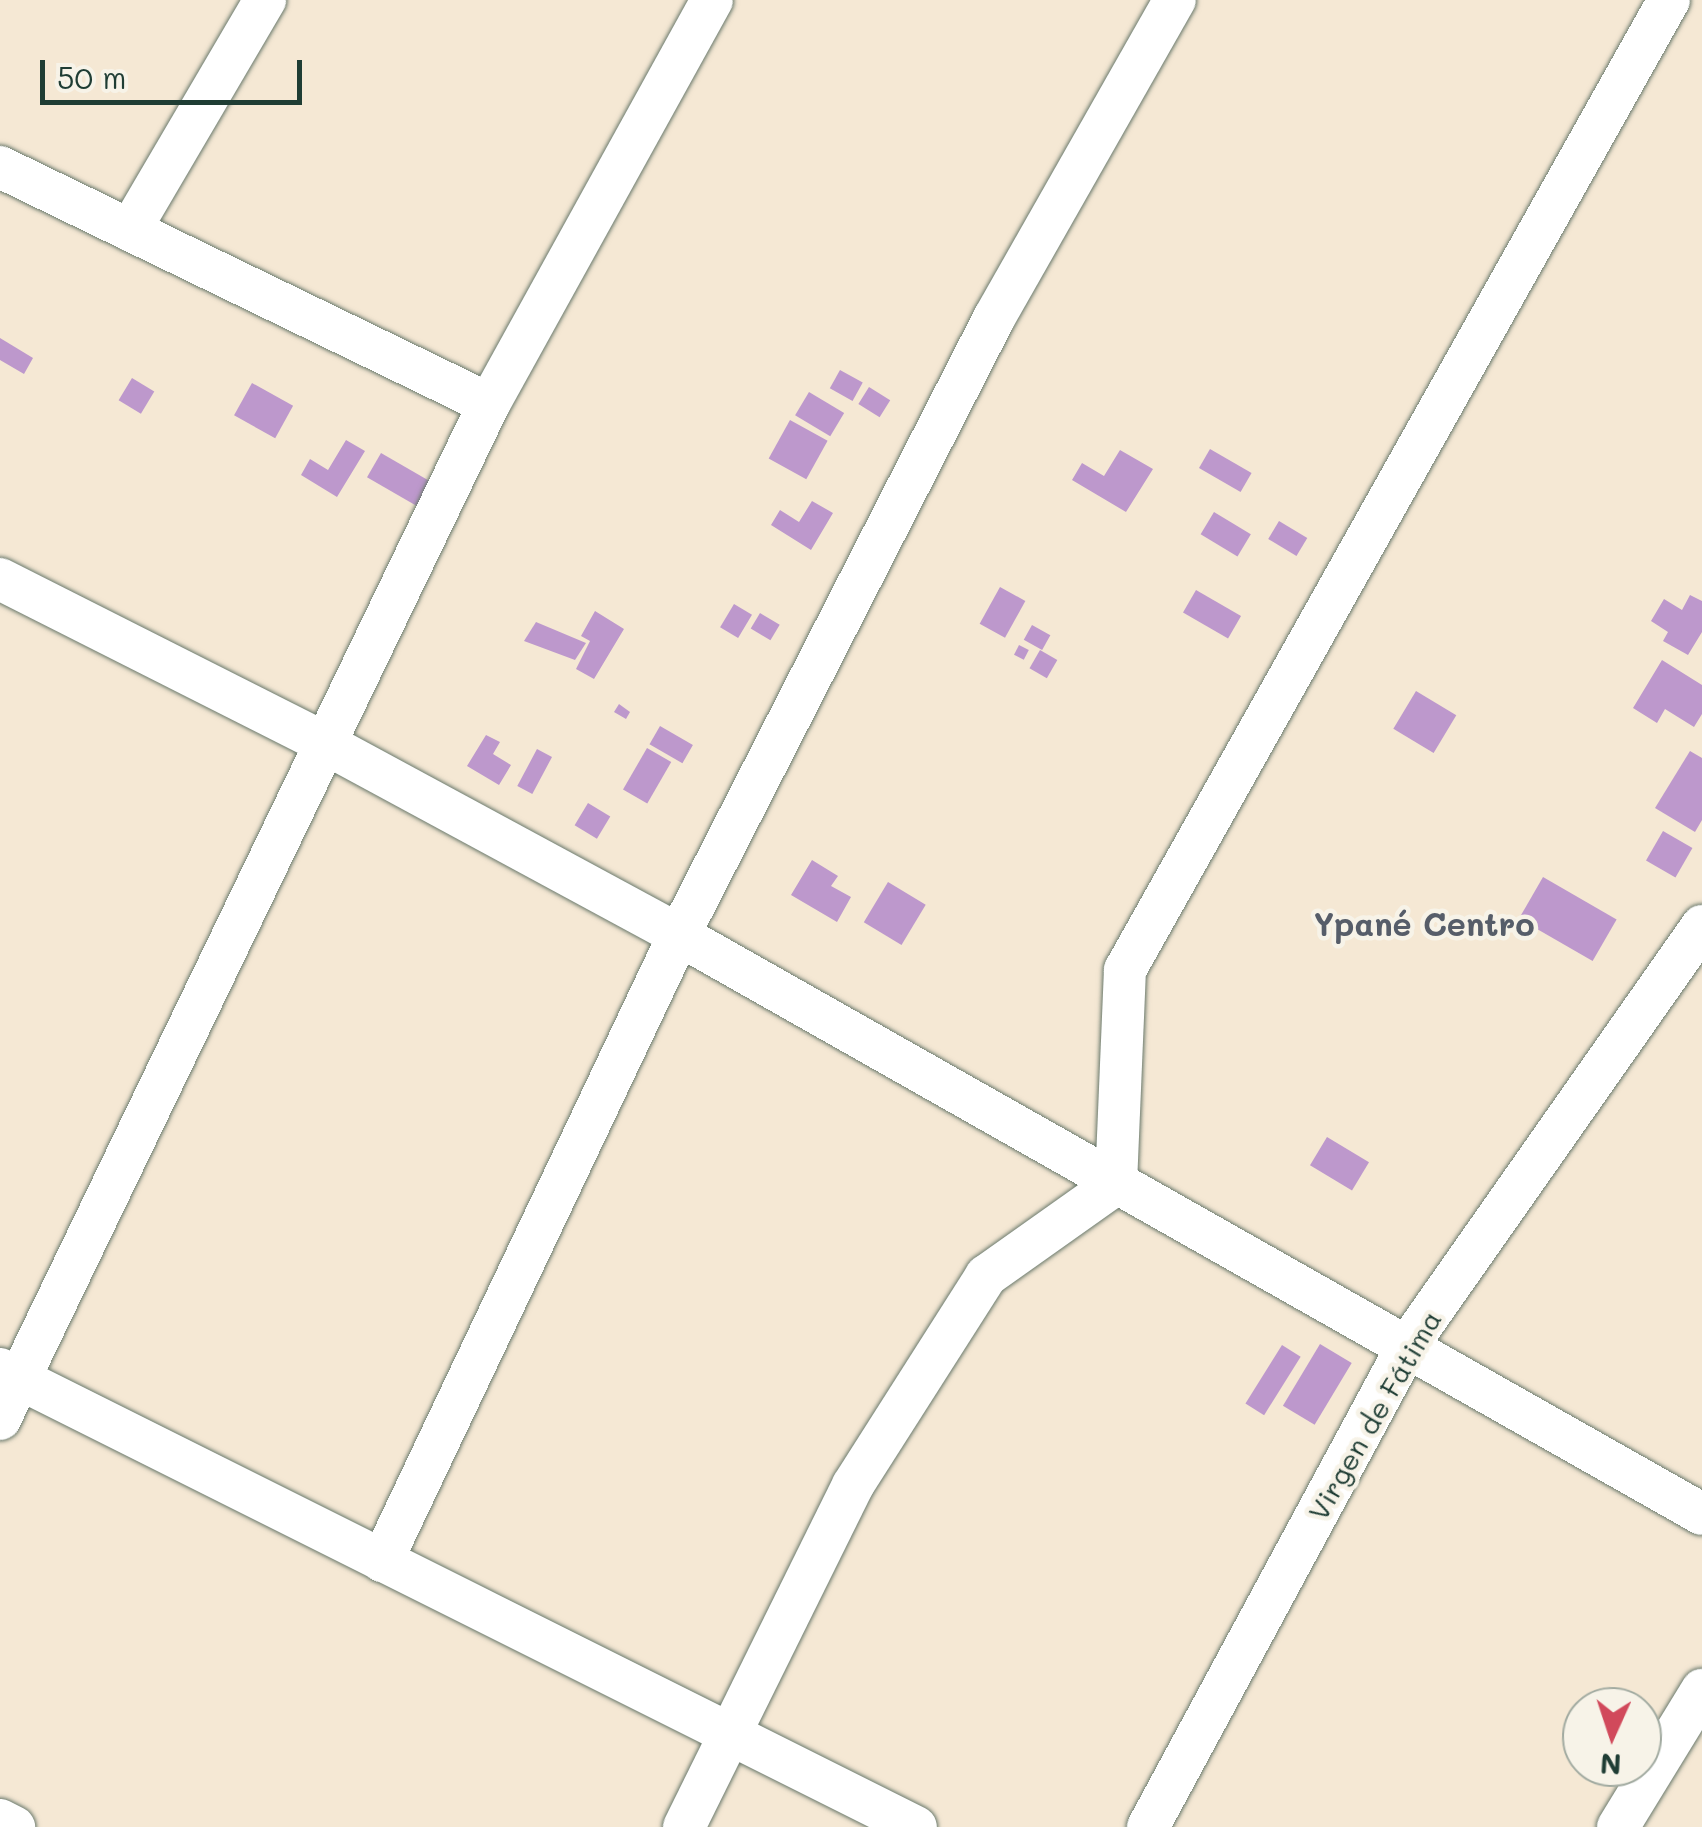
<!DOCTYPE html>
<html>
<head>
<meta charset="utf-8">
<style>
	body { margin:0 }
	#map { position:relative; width:1702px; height:1827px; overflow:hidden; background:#f5e8d4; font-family:Mali,sans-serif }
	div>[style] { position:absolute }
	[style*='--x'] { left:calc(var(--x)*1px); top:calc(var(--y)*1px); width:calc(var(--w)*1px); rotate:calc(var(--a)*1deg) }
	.building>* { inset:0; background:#bd98cc; transform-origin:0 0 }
	.roads { filter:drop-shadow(0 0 2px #6a796c) drop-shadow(0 0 2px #6a796c) }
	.street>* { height:42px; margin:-21px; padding:0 21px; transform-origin:21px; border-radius:21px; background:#fff }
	span { translate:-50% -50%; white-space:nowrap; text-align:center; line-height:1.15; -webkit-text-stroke:9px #f7f3e8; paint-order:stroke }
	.street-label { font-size:28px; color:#1f3d34 }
	.quarter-label { font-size:32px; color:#565d69; font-weight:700 }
	.north { position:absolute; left:1562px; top:1687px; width:100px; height:100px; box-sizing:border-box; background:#f7f3e8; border:2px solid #a1aaa0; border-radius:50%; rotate:183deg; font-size:28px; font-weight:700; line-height:40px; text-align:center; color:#1f3d34 }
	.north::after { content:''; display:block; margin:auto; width:35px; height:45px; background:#d1495b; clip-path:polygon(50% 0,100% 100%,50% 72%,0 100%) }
	.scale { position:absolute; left:40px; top:60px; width:262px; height:45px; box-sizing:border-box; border:5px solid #1f3d34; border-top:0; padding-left:12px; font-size:30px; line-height:35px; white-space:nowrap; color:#1f3d34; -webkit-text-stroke:8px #f7f3e8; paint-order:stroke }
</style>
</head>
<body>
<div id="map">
	<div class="building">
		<div style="clip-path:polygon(0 338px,33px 358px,24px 374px,0 360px)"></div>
		<div style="left:840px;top:370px;width:26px;height:21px;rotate:29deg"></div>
		<div style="left:132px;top:378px;width:26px;height:26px;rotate:31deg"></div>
		<div style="left:252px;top:383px;width:47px;height:37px;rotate:29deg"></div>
		<div style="left:869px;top:387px;width:25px;height:20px;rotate:32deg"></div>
		<div style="left:809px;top:392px;width:41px;height:27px;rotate:31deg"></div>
		<div style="left:790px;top:420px;width:43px;height:44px;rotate:29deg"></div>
		<div style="clip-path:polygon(346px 440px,365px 451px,337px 497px,301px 475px,310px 459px,328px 470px)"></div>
		<div style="left:1210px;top:449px;width:48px;height:22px;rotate:30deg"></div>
		<div style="clip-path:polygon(1120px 450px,1153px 469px,1126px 512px,1072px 480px,1082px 463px,1104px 476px)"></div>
		<div style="left:381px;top:453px;width:64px;height:28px;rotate:30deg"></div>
		<div style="clip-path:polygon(812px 501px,833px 513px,811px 550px,771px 525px,780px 510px,799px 522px)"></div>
		<div style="left:1214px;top:512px;width:43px;height:26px;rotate:31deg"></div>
		<div style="left:1279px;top:521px;width:33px;height:21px;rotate:31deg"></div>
		<div style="left:1000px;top:587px;width:29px;height:42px;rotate:29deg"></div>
		<div style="left:1196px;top:590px;width:52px;height:26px;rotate:30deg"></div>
		<div style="clip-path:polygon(1690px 595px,1702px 601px,1702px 632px,1688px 655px,1663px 641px,1668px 632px,1651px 621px,1664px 599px,1682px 610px)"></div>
		<div style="left:734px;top:604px;width:21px;height:27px;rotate:31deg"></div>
		<div style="clip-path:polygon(595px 611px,624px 629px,594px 679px,576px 669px,590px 641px,581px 636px)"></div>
		<div style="left:760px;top:613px;width:23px;height:18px;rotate:31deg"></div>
		<div style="clip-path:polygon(536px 622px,586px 643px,575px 660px,524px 641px)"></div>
		<div style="left:1032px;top:625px;width:21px;height:17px;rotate:29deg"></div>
		<div style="left:1019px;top:645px;width:11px;height:11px;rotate:27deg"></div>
		<div style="left:1040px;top:650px;width:20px;height:21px;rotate:30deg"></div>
		<div style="clip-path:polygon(1662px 660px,1702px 685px,1702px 714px,1694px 727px,1665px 709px,1657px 723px,1633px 708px)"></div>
		<div style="left:1416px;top:691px;width:47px;height:44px;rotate:31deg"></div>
		<div style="clip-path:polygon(619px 704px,630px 712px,626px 719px,614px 712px)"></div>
		<div style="left:660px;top:726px;width:38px;height:21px;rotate:30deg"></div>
		<div style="clip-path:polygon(486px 735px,500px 742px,493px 754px,511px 765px,499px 785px,467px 766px)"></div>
		<div style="left:647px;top:748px;width:28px;height:48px;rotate:30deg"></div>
		<div style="left:537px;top:749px;width:17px;height:42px;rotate:28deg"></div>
		<div style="clip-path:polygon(1690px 751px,1702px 758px,1702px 820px,1695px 832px,1655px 808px)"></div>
		<div style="left:588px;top:803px;width:26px;height:26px;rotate:31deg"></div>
		<div style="left:1663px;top:831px;width:34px;height:34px;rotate:30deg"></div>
		<div style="clip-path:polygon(812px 860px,838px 876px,831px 886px,851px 897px,837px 922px,791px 895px)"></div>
		<div style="left:1543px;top:877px;width:85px;height:48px;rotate:30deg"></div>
		<div style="left:888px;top:882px;width:44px;height:47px;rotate:31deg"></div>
		<div style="left:1327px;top:1137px;width:49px;height:33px;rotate:31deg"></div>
		<div style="left:1320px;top:1344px;width:37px;height:72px;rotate:31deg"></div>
		<div style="left:1282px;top:1345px;width:22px;height:69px;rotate:32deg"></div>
	</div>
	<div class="roads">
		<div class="street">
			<div style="--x:0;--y:167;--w:543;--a:25.86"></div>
			<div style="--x:130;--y:230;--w:267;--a:-59.6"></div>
			<div style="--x:0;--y:579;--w:365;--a:26.8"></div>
			<div style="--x:326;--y:744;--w:401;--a:28.4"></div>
			<div style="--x:679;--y:935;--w:1175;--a:29.51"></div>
			<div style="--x:0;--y:1369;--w:1024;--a:26.57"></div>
			<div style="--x:0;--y:1419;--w:1127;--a:-64.28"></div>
			<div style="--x:489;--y:404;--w:461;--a:-61.1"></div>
			<div style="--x:382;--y:1561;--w:693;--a:-64.62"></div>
			<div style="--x:679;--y:935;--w:693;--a:-62.95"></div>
			<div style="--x:994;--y:318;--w:366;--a:-60.4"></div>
			<div style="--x:0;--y:1820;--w:16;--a:27"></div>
			<div style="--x:684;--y:1827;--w:381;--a:-63.7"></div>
			<div style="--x:853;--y:1485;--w:248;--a:-57.5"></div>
			<div style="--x:986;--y:1276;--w:159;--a:-35.3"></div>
			<div style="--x:1116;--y:1184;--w:214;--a:-87.6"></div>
			<div style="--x:1125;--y:970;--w:1112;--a:-60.72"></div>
			<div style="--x:1148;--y:1827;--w:548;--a:-61.66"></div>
			<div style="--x:1408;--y:1345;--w:512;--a:-54.94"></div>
			<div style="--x:1618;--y:1827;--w:161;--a:-58.5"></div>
		</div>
	</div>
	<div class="street-label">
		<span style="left:1374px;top:1415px;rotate:-60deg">Virgen de Fátima</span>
	</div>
	<div class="quarter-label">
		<span style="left:1424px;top:923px">Ypané Centro</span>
	</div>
	<div class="north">N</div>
	<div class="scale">50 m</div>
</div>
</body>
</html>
